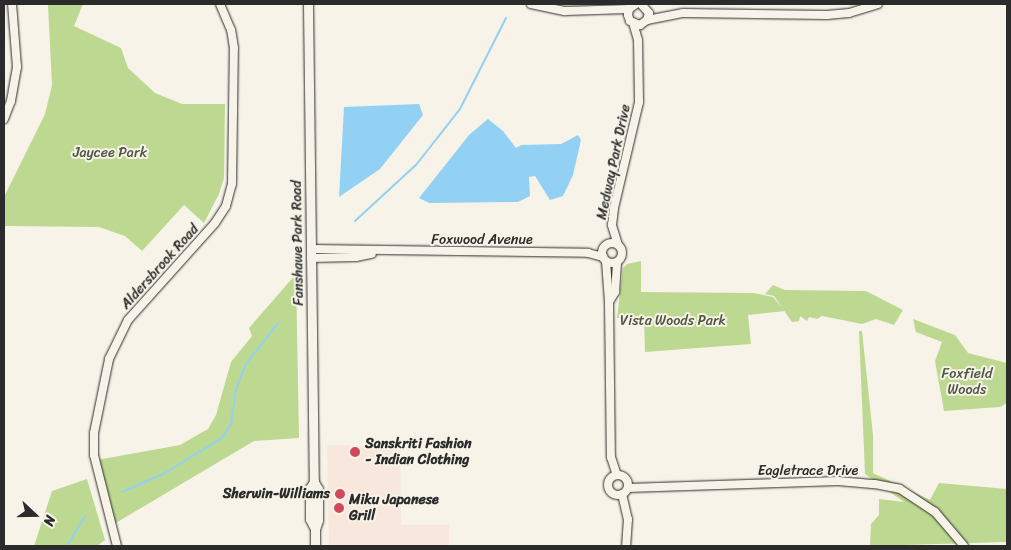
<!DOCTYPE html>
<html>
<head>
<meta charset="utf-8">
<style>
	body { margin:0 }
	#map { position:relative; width:1011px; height:550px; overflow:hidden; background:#f7f3e8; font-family:Sriracha,sans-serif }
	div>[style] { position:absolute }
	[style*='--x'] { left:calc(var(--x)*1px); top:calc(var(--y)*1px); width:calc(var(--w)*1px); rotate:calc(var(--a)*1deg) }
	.built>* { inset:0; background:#f8e7dc }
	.green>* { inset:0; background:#bdd991 }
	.water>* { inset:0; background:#93d1f4 }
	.stream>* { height:2px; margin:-1px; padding:0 1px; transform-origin:1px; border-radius:1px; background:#93d1f4 }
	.roads { filter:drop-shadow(0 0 1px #2b2b2b) drop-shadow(0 0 1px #2b2b2b) }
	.tertiary>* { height:8px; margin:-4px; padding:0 4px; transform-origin:4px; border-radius:4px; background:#f7f3e8 }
	.tertiary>.ring { margin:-4px; padding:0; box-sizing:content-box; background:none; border:8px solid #f7f3e8; border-radius:50% }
	.secondary>* { height:9px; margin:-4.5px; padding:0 4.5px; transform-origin:4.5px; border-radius:4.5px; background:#f7f3e8 }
	.dots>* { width:14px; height:14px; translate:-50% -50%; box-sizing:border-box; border:2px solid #f7f3e8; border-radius:50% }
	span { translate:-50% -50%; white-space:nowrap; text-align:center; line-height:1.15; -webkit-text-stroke:4px #f7f3e8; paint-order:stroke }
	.park-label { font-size:14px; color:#505644 }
	.street-label { font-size:14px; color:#2b2b2b }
	.poi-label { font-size:14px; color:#2b2b2b; font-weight:700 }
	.left { translate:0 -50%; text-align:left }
	.right { translate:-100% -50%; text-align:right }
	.frame { position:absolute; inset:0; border:5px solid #2b2b2b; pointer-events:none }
	.north { position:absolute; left:10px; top:490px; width:50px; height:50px; -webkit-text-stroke:4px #f7f3e8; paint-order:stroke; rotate:111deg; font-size:14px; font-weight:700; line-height:20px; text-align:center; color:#2b2b2b }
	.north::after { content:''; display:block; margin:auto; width:18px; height:22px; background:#2b2b2b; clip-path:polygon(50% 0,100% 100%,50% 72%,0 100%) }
</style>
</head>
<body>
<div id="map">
	<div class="built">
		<div style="clip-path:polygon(327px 445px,400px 447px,401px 525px,449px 525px,449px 546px,329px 546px)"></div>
	</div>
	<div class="green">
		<div style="clip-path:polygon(51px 4px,83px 4px,74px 26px,121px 48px,128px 68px,155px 93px,182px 104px,225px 104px,224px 178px,219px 194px,204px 223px,184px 205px,142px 251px,125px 236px,99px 227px,4px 226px,4px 197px,45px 114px,52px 85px,48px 5px)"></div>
		<div style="clip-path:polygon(641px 261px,641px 292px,754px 293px,773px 297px,785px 311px,748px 315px,751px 344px,645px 352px,644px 318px,617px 318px,623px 268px,627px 264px)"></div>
		<div style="clip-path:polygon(296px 274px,299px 438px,254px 441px,114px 524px,97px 460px,180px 445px,208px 429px,216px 415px,231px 362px,252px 336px,249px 328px)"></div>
		<div style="clip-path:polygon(773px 285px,785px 290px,866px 291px,903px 310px,894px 325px,876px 319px,862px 324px,822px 316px,817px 319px,809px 317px,807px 321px,800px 316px,799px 321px,792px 322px,774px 296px,765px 294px)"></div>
		<div style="clip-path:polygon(913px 319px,955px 335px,968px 353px,1007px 363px,1007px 403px,1000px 407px,944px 411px,935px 361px,942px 342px,916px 332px)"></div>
		<div style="clip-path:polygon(859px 331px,862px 331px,873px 435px,873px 473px,930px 500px,939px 483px,1007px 489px,1007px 542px,870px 546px,871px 524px,879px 515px,879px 499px,904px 502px,865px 474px)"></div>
		<div style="clip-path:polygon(87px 479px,105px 540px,97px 546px,34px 546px,52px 491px)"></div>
	</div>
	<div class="water">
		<div style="clip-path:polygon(419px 104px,423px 115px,380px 169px,339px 197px,344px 107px)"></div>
		<div style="clip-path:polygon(488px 119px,503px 131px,516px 148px,521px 145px,561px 144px,578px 135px,581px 140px,573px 175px,563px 196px,550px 200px,535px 176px,529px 177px,530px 196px,518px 202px,429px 203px,419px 198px,469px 135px)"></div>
	</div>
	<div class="stream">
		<div style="--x:355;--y:221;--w:83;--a:-42.6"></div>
		<div style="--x:416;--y:165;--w:71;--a:-51.8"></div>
		<div style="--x:460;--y:109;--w:102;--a:-63.2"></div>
		<div style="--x:122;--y:492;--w:47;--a:-23.8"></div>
		<div style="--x:165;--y:473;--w:67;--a:-31.6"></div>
		<div style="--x:222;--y:438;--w:17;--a:-57"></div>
		<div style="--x:231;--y:424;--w:35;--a:-82"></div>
		<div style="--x:236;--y:389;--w:27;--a:-68"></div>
		<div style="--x:246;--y:364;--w:52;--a:-52"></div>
		<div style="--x:67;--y:546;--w:35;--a:-59"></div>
	</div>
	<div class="roads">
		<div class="tertiary">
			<div style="--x:531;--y:4;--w:35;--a:12"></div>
			<div style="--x:565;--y:11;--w:64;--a:-1.8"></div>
			<div style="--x:636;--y:4;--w:9;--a:144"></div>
			<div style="--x:629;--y:9;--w:6;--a:99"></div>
			<div style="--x:628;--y:15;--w:6;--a:72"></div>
			<div style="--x:630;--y:21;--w:11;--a:22"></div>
			<div style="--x:640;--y:25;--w:9;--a:-36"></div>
			<div style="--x:647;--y:20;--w:7;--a:-74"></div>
			<div style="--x:649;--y:13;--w:12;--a:-132"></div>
			<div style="--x:647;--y:20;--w:37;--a:-11"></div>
			<div style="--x:683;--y:13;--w:144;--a:0.8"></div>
			<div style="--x:827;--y:15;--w:22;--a:-5"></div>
			<div style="--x:849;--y:13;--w:30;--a:-17"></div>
			<div style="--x:4;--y:119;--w:19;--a:-69"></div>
			<div style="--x:11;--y:101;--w:35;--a:-80"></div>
			<div style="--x:17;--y:67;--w:63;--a:-94.5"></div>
			<div class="ring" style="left:602px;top:243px;width:12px;height:12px"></div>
			<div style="--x:618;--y:245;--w:21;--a:-107"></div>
			<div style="--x:612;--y:225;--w:17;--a:-83"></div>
			<div style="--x:614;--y:208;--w:109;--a:-76.7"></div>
			<div style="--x:639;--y:102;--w:62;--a:-90.9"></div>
			<div style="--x:638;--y:40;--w:18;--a:-106"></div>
			<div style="--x:311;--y:249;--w:277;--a:0.8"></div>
			<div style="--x:588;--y:253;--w:16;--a:15"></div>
			<div style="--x:311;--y:258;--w:45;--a:-1.3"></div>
			<div style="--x:356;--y:257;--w:16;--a:-11"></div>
			<div style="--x:606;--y:261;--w:41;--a:85.8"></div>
			<div style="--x:609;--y:302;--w:155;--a:89.3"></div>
			<div style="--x:611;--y:457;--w:19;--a:72"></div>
			<div style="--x:609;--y:302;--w:12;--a:-59"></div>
			<div style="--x:615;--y:292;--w:30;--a:-86"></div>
			<div class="ring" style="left:608px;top:475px;width:12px;height:12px"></div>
			<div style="--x:628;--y:488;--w:210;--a:-1.9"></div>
			<div style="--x:838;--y:481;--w:37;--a:5"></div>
			<div style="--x:875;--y:484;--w:25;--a:11"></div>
			<div style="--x:900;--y:489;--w:42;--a:33.3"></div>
			<div style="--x:935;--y:512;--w:45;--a:49.5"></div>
			<div style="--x:622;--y:494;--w:26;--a:77"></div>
			<div style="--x:628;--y:519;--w:27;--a:94"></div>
			<div style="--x:117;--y:546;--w:94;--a:-104.2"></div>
			<div style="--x:94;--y:455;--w:22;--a:-90"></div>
			<div style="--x:94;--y:433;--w:76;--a:-78.5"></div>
			<div style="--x:109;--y:359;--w:43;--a:-64"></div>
			<div style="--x:128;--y:320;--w:130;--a:-48.1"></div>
			<div style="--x:215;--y:223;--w:20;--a:-57"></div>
			<div style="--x:226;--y:206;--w:23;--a:-75"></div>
			<div style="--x:232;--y:184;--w:136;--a:-89.2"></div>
			<div style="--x:234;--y:48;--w:18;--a:-99"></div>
			<div style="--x:231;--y:30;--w:28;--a:-113"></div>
		</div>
		<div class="secondary">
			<div style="--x:308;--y:4;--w:478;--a:89.3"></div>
			<div style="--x:314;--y:482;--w:7;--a:124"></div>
			<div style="--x:310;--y:488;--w:31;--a:90"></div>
			<div style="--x:310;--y:519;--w:11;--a:63"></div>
			<div style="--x:315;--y:529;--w:17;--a:90"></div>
			<div style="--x:314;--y:482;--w:8;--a:60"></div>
			<div style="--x:318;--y:489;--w:31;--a:90"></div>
			<div style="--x:318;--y:520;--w:9;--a:108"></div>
		</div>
	</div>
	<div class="dots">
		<div style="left:355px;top:452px;background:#d1495b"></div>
		<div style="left:340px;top:494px;background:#d1495b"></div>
		<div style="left:339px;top:508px;background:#d1495b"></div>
	</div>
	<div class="park-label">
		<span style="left:110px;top:153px">Jaycee Park</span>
		<span style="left:673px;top:321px">Vista Woods Park</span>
		<span style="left:967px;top:382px">Foxfield<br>Woods</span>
	</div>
	<div class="street-label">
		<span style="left:614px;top:162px;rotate:-78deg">Medway Park Drive</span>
		<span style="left:482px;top:240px">Foxwood Avenue</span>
		<span style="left:298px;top:243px;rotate:-91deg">Fanshawe Park Road</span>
		<span style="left:160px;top:267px;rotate:-48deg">Aldersbrook Road</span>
		<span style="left:808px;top:471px">Eagletrace Drive</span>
	</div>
	<div class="poi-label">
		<span class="left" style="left:365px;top:452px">Sanskriti Fashion<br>- Indian Clothing</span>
		<span class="right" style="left:330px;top:494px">Sherwin-Williams</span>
		<span class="left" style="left:349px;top:508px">Miku Japanese<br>Grill</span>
	</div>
	<div class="frame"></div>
	<div class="north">N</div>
</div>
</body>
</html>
